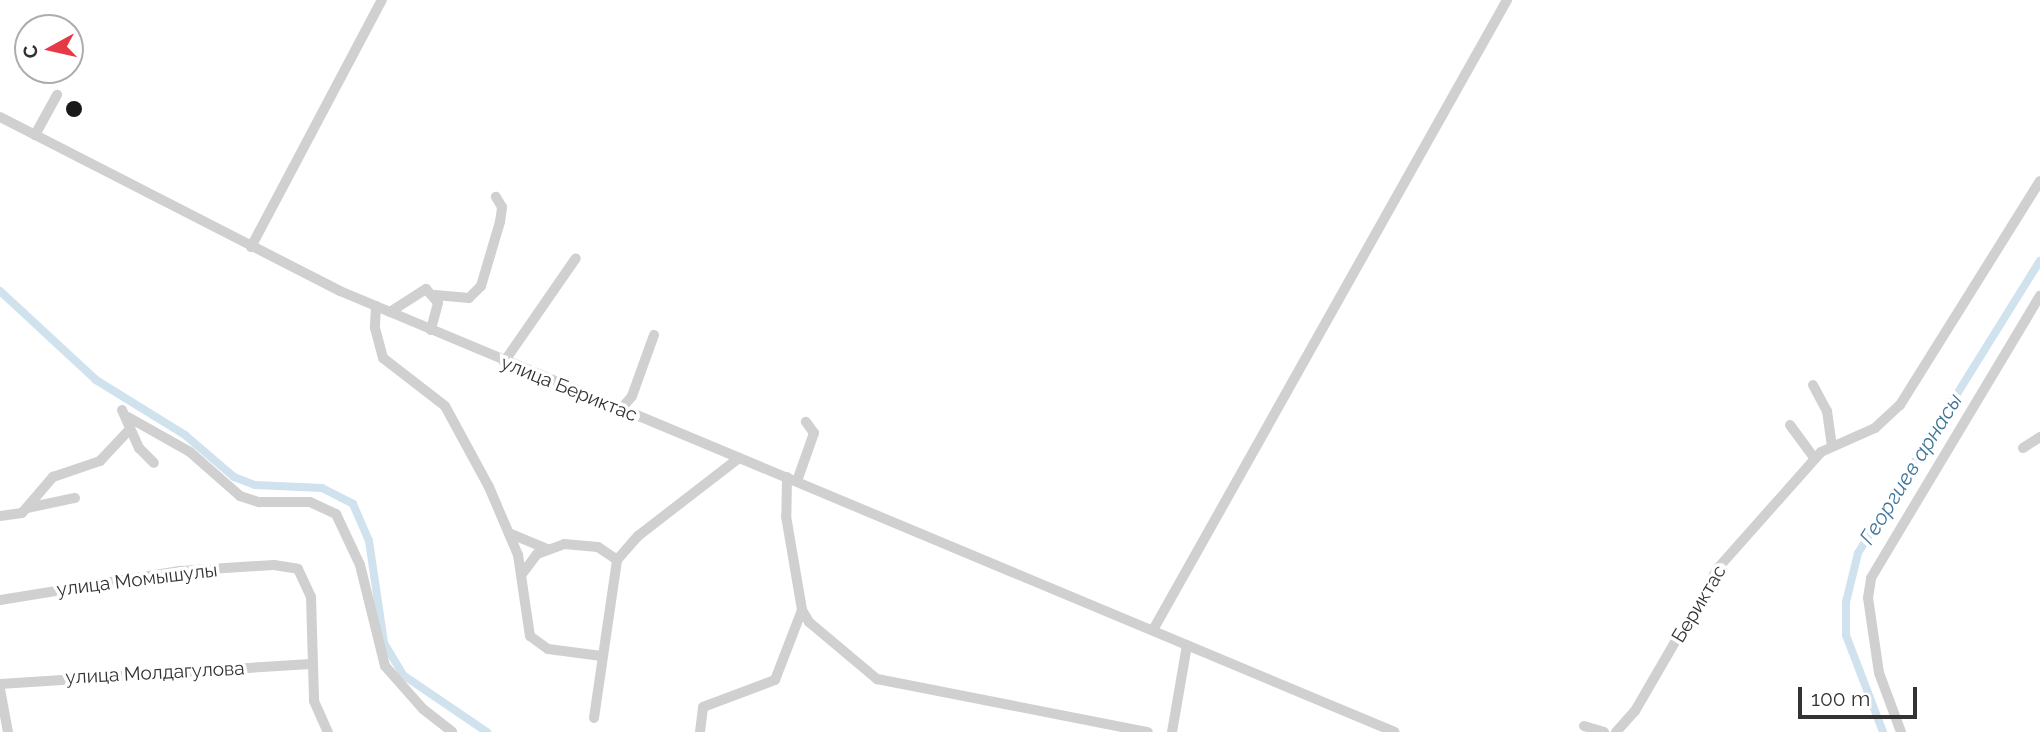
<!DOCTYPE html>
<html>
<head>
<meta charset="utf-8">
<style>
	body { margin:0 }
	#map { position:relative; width:2040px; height:732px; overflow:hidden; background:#fff; font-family:Raleway,sans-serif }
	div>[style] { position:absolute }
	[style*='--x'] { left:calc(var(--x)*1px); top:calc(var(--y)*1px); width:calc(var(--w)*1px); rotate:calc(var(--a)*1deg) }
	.canal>* { height:8px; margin:-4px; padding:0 4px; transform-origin:4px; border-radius:4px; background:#cfe2ee }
	.building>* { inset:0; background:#1a1a1a }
	.round { border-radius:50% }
	.minor>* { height:10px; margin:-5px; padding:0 5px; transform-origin:5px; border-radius:5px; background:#d0d0d0 }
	span { translate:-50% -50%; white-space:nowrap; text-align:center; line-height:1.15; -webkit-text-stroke:7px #fff; paint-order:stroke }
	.street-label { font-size:19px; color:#333 }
	.water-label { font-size:21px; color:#3f7597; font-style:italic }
	.north { position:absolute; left:14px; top:14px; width:70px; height:70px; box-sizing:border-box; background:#fff; border:2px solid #adadad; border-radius:50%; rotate:262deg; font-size:19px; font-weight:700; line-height:28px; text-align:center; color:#333 }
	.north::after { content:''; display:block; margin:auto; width:24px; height:32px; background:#e63946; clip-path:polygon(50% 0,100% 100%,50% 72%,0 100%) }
	.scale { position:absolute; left:1798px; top:687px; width:119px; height:32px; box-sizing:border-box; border:4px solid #333; border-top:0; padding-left:9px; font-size:21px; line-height:24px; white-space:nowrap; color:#333; -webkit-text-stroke:5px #fff; paint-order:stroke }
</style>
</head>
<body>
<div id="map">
	<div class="canal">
		<div style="--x:0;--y:291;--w:131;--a:42.8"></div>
		<div style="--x:96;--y:380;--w:105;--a:31.7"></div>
		<div style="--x:185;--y:435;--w:65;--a:40.6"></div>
		<div style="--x:234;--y:477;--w:22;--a:21"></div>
		<div style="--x:255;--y:485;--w:67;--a:2.6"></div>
		<div style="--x:322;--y:488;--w:35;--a:27"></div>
		<div style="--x:353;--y:504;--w:40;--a:66.6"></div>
		<div style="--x:369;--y:541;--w:103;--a:81.6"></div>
		<div style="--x:384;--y:643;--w:37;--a:59"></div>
		<div style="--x:403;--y:675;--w:102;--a:34.2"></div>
		<div style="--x:1883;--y:732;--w:104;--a:-110.9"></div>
		<div style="--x:1846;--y:635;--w:33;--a:-90"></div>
		<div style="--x:1846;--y:602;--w:50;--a:-76.2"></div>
		<div style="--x:1858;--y:553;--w:344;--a:-58.1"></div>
	</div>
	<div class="building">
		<div class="round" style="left:66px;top:101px;width:16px;height:16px"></div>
	</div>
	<div class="minor">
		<div style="--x:0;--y:117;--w:382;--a:27.1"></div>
		<div style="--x:340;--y:291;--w:1143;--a:22.69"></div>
		<div style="--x:35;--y:135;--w:46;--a:-61.2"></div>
		<div style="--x:251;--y:247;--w:280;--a:-62.1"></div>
		<div style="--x:435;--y:295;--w:34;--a:5"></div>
		<div style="--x:469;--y:298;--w:17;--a:-45"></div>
		<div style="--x:481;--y:286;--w:67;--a:-73.5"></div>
		<div style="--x:500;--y:222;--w:15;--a:-82"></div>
		<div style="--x:502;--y:207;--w:12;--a:-121"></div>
		<div style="--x:376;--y:306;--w:22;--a:93"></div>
		<div style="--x:375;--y:328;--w:31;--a:75"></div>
		<div style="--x:383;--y:358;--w:78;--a:37.7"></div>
		<div style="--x:445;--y:406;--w:92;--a:61.5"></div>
		<div style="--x:489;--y:487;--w:74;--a:66.9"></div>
		<div style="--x:518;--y:555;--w:82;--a:81.6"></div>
		<div style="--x:530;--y:636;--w:22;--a:36"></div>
		<div style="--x:548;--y:649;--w:54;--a:7.4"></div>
		<div style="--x:390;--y:312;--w:43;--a:-32.6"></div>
		<div style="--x:426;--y:289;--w:18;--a:49"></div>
		<div style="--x:438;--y:303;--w:28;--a:105"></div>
		<div style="--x:504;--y:362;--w:126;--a:-55.3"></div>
		<div style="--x:1813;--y:385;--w:30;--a:62"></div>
		<div style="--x:1827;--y:411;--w:34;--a:82"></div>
		<div style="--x:122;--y:410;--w:42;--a:65.9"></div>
		<div style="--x:139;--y:448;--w:21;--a:45"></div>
		<div style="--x:620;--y:410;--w:18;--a:-49"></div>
		<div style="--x:632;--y:396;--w:65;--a:-70.2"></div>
		<div style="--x:128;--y:417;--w:71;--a:29.4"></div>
		<div style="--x:190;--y:452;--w:67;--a:41.3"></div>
		<div style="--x:240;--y:496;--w:20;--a:18"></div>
		<div style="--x:259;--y:502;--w:51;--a:0"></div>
		<div style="--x:310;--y:502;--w:29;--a:25"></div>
		<div style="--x:336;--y:514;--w:56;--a:64.8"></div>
		<div style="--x:360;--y:565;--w:104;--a:76.1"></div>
		<div style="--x:385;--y:666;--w:57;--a:48.5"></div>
		<div style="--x:423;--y:709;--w:37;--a:38"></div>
		<div style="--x:1790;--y:425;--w:42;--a:53.7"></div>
		<div style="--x:2023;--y:448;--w:20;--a:-33"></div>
		<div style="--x:787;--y:477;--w:39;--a:91"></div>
		<div style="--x:786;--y:516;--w:95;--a:80.3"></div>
		<div style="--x:802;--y:610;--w:14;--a:60"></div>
		<div style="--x:809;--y:622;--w:89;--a:40"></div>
		<div style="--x:877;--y:679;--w:276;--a:11.1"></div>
		<div style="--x:797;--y:481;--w:51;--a:-70.5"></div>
		<div style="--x:814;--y:433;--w:14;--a:-126"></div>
		<div style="--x:27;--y:508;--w:49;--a:-11.8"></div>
		<div style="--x:0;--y:516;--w:22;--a:-8"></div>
		<div style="--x:22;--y:513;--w:48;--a:-49.3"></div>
		<div style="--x:53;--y:477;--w:50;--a:-18.8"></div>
		<div style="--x:100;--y:461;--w:44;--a:-46.8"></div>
		<div style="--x:509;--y:533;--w:41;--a:22.8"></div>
		<div style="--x:522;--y:574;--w:25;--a:-53"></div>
		<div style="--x:537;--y:554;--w:29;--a:-20"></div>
		<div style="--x:564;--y:544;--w:34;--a:5"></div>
		<div style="--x:598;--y:547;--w:23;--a:34"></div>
		<div style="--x:0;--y:600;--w:182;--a:-9.2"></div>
		<div style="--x:180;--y:571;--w:94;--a:-3.7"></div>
		<div style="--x:274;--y:565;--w:24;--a:9"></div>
		<div style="--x:298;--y:569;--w:31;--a:65"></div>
		<div style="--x:311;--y:597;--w:104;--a:88.3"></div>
		<div style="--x:314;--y:701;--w:34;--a:66"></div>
		<div style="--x:1153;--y:630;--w:723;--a:-60.67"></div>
		<div style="--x:0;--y:684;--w:311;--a:-3.7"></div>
		<div style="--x:0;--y:689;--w:44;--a:79.5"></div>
		<div style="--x:594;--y:718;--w:160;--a:-81.7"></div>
		<div style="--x:617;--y:560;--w:32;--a:-49"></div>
		<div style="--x:638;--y:536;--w:128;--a:-37.7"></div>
		<div style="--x:1584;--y:726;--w:21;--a:17"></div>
		<div style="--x:700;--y:732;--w:25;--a:-83"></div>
		<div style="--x:703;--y:707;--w:77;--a:-20.6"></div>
		<div style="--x:775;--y:680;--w:75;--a:-68.9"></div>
		<div style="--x:1172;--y:732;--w:88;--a:-80.2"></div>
		<div style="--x:1616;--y:732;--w:28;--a:-48"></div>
		<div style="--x:1635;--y:711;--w:165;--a:-59.9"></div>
		<div style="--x:1718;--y:568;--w:155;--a:-48.4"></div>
		<div style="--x:1821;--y:452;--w:59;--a:-24"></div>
		<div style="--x:1875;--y:428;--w:34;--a:-43"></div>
		<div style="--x:1900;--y:405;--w:264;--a:-58"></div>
		<div style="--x:1901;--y:732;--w:63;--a:-110.4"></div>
		<div style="--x:1879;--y:673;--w:76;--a:-98.3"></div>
		<div style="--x:1868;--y:598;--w:20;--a:-81"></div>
		<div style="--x:1871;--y:578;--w:329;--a:-59.1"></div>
	</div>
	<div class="street-label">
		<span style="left:569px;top:389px;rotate:22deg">улица Бериктас</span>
		<span style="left:137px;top:580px;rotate:-7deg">улица Момышулы</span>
		<span style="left:1699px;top:604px;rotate:-59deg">Бериктас</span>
		<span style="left:155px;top:673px;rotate:-3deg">улица Молдагулова</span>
	</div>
	<div class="water-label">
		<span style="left:1911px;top:469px;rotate:-58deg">Георгиев арнасы</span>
	</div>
	<div class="north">С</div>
	<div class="scale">100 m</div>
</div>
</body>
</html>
